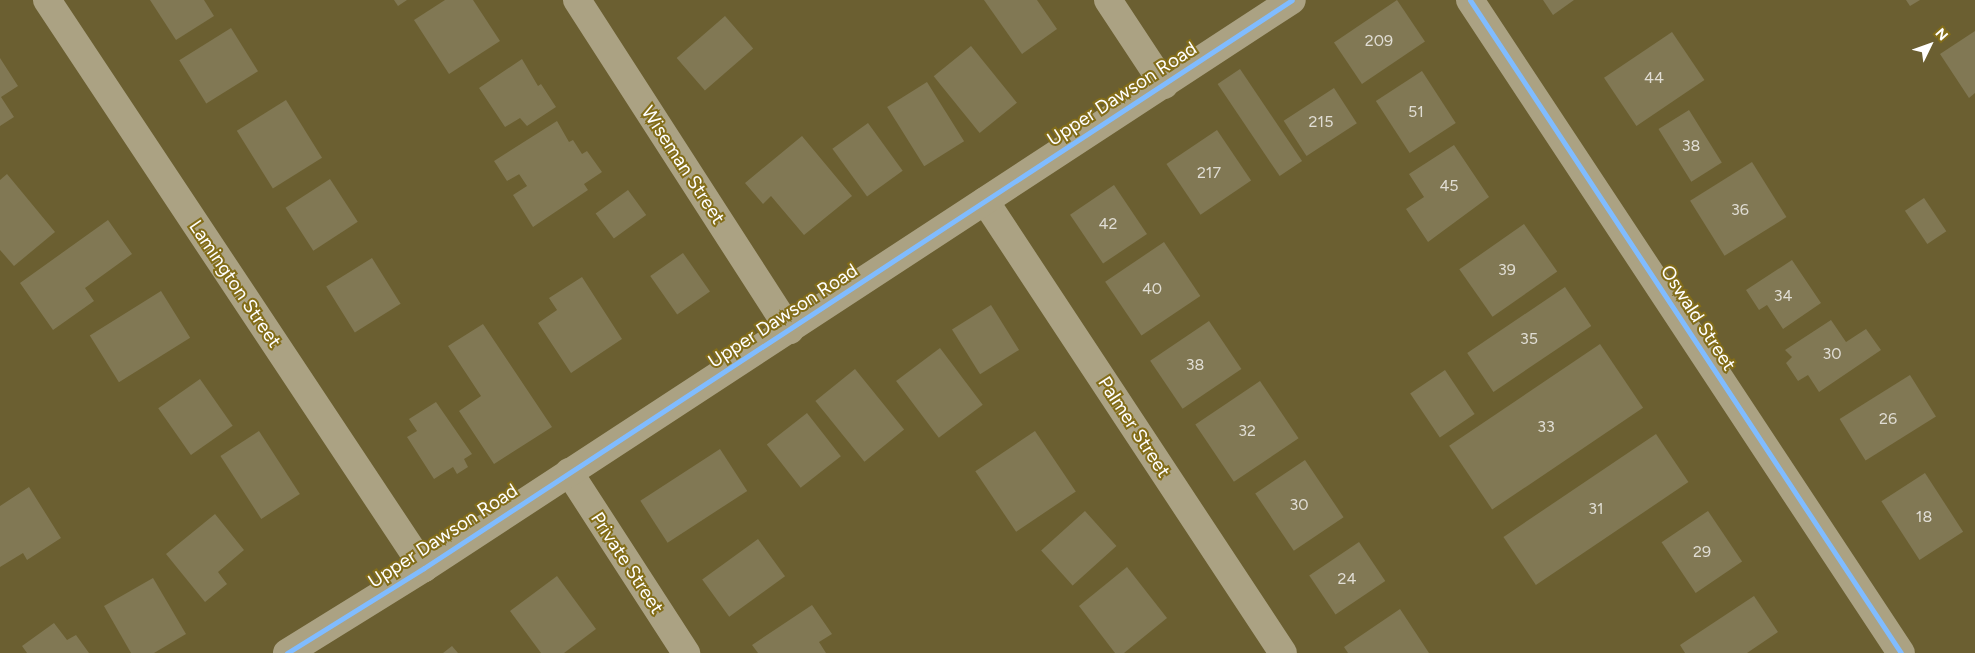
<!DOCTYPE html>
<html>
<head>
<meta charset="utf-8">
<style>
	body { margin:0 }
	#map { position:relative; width:1975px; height:653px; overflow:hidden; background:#6b5f31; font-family:Figtree,sans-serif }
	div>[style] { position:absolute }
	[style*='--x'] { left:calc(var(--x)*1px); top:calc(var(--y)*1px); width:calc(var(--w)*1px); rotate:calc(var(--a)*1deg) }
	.building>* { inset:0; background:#817854; transform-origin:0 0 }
	.minor>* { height:28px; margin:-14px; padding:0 14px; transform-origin:14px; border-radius:14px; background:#aba283 }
	.cycleway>* { height:5px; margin:-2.5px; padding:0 2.5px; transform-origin:2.5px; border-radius:2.5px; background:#80bcff }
	span { translate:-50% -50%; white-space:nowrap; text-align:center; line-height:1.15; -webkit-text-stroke:4px #836d19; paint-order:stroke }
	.number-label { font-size:16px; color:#e0ddd4 }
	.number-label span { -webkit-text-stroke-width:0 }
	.street-label { font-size:19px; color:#fff }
	.north { position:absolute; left:1905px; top:20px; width:50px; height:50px; -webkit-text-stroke:4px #836d19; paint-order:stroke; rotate:48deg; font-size:14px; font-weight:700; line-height:20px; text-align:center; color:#fff }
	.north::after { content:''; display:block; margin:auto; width:18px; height:22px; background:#fff; clip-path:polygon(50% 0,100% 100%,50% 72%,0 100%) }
</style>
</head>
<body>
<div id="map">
	<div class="building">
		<div style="clip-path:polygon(150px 0,204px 0,214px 16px,176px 40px)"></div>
		<div style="clip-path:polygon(394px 0,407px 0,398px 6px)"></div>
		<div style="clip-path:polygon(445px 0,473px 0,500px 41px,449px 74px,414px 20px)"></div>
		<div style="clip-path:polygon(984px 0,1037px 0,1057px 29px,1022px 54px)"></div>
		<div style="left:1397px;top:0;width:50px;height:76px;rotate:56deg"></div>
		<div style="clip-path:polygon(1543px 0,1574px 0,1553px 15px)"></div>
		<div style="clip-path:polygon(1906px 0,1920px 0,1910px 6px)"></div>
		<div style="left:725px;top:16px;width:43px;height:64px;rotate:49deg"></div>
		<div style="left:231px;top:28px;width:51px;height:61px;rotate:58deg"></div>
		<div style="clip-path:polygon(1975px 31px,1975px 93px,1969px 98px,1940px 54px)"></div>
		<div style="left:1672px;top:32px;width:58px;height:82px;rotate:56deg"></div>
		<div style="left:971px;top:46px;width:73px;height:48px;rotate:51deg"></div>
		<div style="clip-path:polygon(0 58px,18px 86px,1px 97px,14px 117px,0 126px)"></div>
		<div style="clip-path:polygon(522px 59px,538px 86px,541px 84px,556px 107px,527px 126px,520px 118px,505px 127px,479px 88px)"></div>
		<div style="left:1240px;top:69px;width:111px;height:27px;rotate:56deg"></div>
		<div style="left:1422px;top:71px;width:62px;height:55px;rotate:57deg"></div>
		<div style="left:927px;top:82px;width:70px;height:47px;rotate:58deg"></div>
		<div style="left:1334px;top:88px;width:42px;height:60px;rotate:57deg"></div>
		<div style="left:286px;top:100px;width:68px;height:58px;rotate:58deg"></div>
		<div style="left:1689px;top:110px;width:62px;height:36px;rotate:58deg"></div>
		<div style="clip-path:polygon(557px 121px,569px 142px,573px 140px,582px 154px,587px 151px,602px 172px,584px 184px,588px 190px,533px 227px,513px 195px,527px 186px,519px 174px,523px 172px,507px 181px,494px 161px)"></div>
		<div style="left:868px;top:123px;width:59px;height:44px;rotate:54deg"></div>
		<div style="left:1217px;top:130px;width:61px;height:61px;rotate:56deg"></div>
		<div style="clip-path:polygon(802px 136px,852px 196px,804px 235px,771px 196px,763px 204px,745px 183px)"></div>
		<div style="clip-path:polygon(1454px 145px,1489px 197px,1428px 242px,1406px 209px,1424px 197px,1409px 174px)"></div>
		<div style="left:1752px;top:162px;width:65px;height:73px;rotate:58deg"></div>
		<div style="clip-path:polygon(7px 174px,55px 232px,14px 266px,0 250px,0 180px)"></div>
		<div style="left:330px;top:179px;width:51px;height:53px;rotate:57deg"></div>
		<div style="left:1114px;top:185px;width:59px;height:53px;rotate:56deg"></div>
		<div style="left:628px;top:190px;width:31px;height:40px;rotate:54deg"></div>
		<div style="left:1924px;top:198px;width:40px;height:23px;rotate:56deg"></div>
		<div style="clip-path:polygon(108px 220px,132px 254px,85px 288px,94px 301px,53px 330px,20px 283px)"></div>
		<div style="left:1524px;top:224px;width:58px;height:79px;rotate:55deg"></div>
		<div style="left:1164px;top:242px;width:65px;height:71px;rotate:56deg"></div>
		<div style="left:683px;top:253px;width:47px;height:40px;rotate:55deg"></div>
		<div style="left:372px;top:258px;width:54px;height:54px;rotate:58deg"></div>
		<div style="clip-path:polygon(1792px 260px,1821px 303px,1783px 329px,1767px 305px,1759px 310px,1746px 290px)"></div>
		<div style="clip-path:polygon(582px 277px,622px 339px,571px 373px,538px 323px,557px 310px,549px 298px)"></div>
		<div style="left:1565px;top:287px;width:47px;height:118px;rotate:56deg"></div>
		<div style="left:161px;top:291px;width:55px;height:84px;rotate:58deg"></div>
		<div style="left:991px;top:305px;width:53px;height:46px;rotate:58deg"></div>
		<div style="clip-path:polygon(1831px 320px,1846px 342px,1866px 329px,1881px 350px,1819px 392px,1808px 375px,1798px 381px,1786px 363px,1792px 357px,1785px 350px)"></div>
		<div style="left:1209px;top:321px;width:58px;height:71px;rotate:56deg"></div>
		<div style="clip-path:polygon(483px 324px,552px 427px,494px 464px,459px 411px,481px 396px,448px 346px)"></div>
		<div style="left:1600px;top:344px;width:77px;height:182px;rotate:56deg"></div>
		<div style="left:940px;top:348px;width:71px;height:55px;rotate:53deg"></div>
		<div style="left:855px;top:369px;width:78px;height:51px;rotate:51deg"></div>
		<div style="left:1445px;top:370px;width:53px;height:42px;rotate:56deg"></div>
		<div style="left:1910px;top:375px;width:49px;height:83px;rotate:58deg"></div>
		<div style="left:200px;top:379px;width:57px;height:51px;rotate:55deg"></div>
		<div style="left:1260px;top:381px;width:69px;height:78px;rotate:56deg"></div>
		<div style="clip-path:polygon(436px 402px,472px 454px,464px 459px,468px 467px,457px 474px,453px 467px,434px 479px,407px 437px,417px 431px,409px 419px)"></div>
		<div style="left:807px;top:413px;width:55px;height:51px;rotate:52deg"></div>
		<div style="left:259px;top:431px;width:75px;height:46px;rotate:57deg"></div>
		<div style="left:1035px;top:431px;width:73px;height:72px;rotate:56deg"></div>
		<div style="left:1656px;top:434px;width:58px;height:184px;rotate:56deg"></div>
		<div style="left:720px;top:449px;width:50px;height:95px;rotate:57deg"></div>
		<div style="left:1305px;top:460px;width:69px;height:60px;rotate:56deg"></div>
		<div style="left:1925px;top:473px;width:70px;height:52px;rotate:57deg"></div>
		<div style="clip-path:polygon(29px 487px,61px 538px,27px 560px,23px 553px,0 567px,0 506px)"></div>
		<div style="left:1085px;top:511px;width:47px;height:59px;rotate:48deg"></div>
		<div style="left:1708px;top:511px;width:61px;height:56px;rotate:56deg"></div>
		<div style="clip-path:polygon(215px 514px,244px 550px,218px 572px,227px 584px,205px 602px,166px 554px)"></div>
		<div style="left:758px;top:539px;width:46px;height:69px;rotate:54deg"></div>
		<div style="left:1359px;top:542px;width:47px;height:60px;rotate:56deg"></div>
		<div style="clip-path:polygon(1127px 567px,1167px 618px,1124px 653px,1115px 653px,1079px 606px)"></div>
		<div style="clip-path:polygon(557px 576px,596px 629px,564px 653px,541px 653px,510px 611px)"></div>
		<div style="clip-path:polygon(153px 578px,186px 634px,154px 653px,131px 653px,104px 606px)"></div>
		<div style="clip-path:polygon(1754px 596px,1778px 632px,1747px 653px,1685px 653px,1680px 645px)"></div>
		<div style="clip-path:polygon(812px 605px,832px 634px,819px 642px,826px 653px,758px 653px,752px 645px)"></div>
		<div style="clip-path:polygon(1400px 609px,1429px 653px,1348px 653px,1344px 647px)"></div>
		<div style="clip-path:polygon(54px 623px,67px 640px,76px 635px,89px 653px,27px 653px,22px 646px)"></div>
		<div style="clip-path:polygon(452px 646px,458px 653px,443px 653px)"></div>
	</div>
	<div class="minor">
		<div style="--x:47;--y:0;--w:682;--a:56.43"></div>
		<div style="--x:577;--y:0;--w:393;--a:57.2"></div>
		<div style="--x:1108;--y:0;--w:102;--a:56.6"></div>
		<div style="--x:1470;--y:0;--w:782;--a:56.57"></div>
		<div style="--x:985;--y:201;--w:541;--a:56.6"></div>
		<div style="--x:569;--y:472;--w:216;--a:57.1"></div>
		<div style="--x:287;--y:653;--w:161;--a:-31.8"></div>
		<div style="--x:424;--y:568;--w:1037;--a:-33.2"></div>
	</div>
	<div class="cycleway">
		<div style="--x:1470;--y:0;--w:782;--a:56.57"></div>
		<div style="--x:287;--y:653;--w:161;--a:-31.8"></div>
		<div style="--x:424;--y:568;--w:1037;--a:-33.2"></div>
	</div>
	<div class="number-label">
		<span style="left:1379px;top:41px">209</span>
		<span style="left:1654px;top:78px">44</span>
		<span style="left:1416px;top:112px">51</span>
		<span style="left:1321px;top:122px">215</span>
		<span style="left:1691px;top:146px">38</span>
		<span style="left:1209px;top:173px">217</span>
		<span style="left:1449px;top:186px">45</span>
		<span style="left:1740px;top:210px">36</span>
		<span style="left:1108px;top:224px">42</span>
		<span style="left:1507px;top:270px">39</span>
		<span style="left:1152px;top:289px">40</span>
		<span style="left:1783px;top:296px">34</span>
		<span style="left:1529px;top:339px">35</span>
		<span style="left:1832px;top:354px">30</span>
		<span style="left:1195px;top:365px">38</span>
		<span style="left:1888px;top:419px">26</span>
		<span style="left:1546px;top:427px">33</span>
		<span style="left:1247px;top:431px">32</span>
		<span style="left:1299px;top:505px">30</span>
		<span style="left:1596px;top:509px">31</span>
		<span style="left:1924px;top:517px">18</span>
		<span style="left:1702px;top:552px">29</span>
		<span style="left:1347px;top:579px">24</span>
	</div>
	<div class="street-label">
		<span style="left:1122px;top:94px;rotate:-33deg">Upper Dawson Road</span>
		<span style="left:683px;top:165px;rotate:57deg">Wiseman Street</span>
		<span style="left:235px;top:284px;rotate:56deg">Lamington Street</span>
		<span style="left:783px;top:316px;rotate:-33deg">Upper Dawson Road</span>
		<span style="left:1698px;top:318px;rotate:57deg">Oswald Street</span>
		<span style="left:1134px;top:427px;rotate:57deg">Palmer Street</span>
		<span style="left:443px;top:536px;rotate:-33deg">Upper Dawson Road</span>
		<span style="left:627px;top:563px;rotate:57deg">Private Street</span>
	</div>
	<div class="north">N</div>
</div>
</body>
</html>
